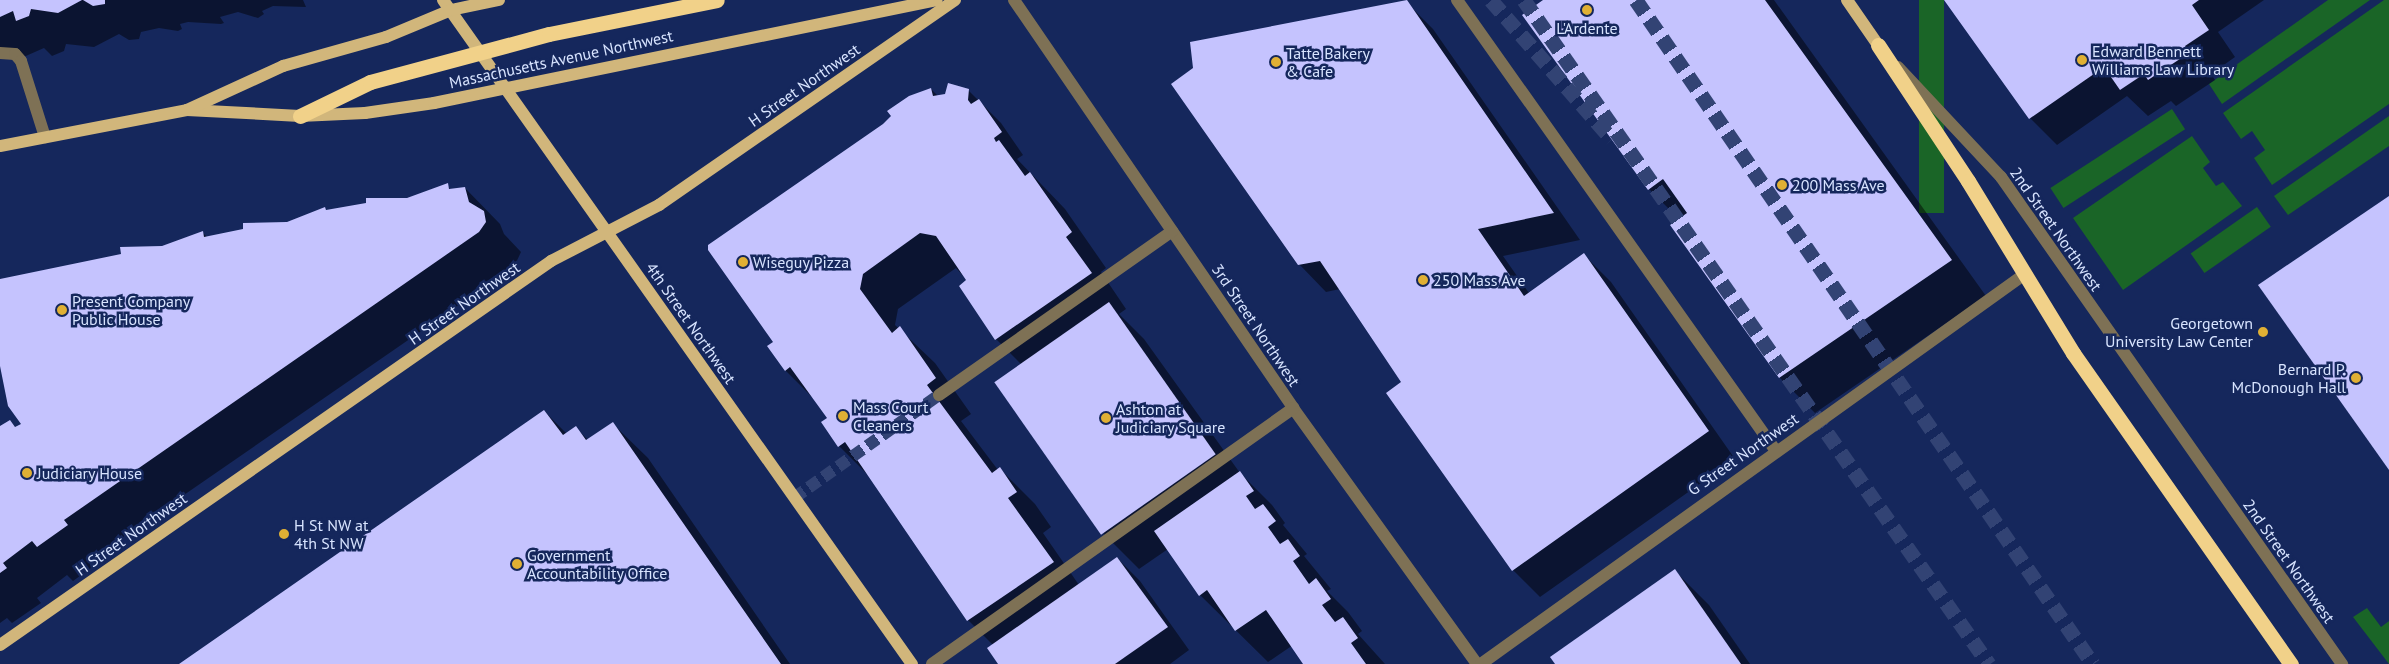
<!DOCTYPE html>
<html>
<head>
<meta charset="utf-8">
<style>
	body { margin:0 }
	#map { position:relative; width:2389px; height:664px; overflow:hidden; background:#15275c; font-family:"PT Sans",sans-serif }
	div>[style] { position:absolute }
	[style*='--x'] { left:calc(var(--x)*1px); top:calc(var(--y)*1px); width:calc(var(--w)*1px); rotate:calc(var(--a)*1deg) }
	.green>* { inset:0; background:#1a6527; transform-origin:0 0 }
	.shadow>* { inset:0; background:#0007 }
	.building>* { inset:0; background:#c5c3fe; transform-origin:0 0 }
	.minor-tunnel>* { height:12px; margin-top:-6px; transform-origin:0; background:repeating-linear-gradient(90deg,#324374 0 12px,transparent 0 18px) }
	.highway-tunnel>* { height:15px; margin-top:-7.5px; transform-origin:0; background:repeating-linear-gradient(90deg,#324374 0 15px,transparent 0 23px) }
	.minor>* { height:12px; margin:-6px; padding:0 6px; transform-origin:6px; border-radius:6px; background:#7e7155 }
	.major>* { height:12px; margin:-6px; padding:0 6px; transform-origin:6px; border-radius:6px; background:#d1b67b }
	.highway>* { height:15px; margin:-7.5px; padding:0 7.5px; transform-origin:7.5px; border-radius:7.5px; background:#f1d189 }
	.dots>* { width:14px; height:14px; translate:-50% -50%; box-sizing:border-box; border:2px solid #15275c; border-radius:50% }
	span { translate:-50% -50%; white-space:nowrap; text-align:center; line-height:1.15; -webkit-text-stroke:5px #15275c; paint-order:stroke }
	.poi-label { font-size:16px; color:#d8e4ff }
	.left { translate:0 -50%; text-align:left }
	.right { translate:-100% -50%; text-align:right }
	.street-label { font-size:16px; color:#d8e4ff }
</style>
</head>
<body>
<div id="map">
	<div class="green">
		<div style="left:1919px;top:0;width:25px;height:213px"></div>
		<div style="clip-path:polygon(2328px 0,2370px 0,2222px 104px,2209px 84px)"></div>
		<div style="clip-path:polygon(2384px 0,2389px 0,2389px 104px,2272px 185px,2254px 158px,2265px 150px,2252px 131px,2241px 139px,2223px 113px)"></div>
		<div style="left:2172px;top:109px;width:24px;height:145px;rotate:57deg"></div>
		<div style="clip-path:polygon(2389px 116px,2389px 146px,2288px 215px,2274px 196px)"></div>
		<div style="clip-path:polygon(2192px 136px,2210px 162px,2203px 168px,2216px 186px,2223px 182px,2242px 206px,2123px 290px,2073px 218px)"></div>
		<div style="left:2257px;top:207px;width:24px;height:81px;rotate:55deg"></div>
		<div style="clip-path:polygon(2367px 608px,2381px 627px,2389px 621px,2389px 664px,2353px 617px)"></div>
	</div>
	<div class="shadow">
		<div style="clip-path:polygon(0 0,303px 0,306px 7px,273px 6px,262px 11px,264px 14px,258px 18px,238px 12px,220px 17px,224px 23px,221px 24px,188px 22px,180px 24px,182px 29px,178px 31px,159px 28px,141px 32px,139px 39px,129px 40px,119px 34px,94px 47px,66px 44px,64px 51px,52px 56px,44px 48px,19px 59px,0 58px)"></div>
		<div style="clip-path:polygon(1546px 0,1774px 0,1986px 296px,1815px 413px,1780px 378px,1680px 220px,1649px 189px)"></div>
		<div style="clip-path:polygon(1945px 0,2264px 0,2218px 32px,2235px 57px,2211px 74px,2215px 80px,2176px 106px,2171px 101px,2148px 116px,2127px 96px,2057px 145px,2030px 118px)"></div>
		<div style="clip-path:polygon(1406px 2px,1433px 29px,1580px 240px,1503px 256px,1529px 293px,1584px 255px,1611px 282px,1735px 459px,1540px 597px,1513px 570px,1403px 382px,1340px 289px,1326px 292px,1299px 264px)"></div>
		<div style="clip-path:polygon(931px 89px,938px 96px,968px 90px,1001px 123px,1023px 155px,1017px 159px,1065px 209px,1106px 268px,1101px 272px,1126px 309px,1119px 314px,1144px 339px,1240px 473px,1272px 505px,1285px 523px,1283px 525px,1307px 554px,1304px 556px,1331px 589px,1327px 591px,1348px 612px,1362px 631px,1358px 634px,1385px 664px,1306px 664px,1293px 645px,1268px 662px,1200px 595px,1168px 549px,1139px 569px,1104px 534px,1022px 365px,996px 339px,961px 286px,968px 281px,956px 268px,898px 309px,895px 325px,935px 363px,971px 414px,961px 421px,998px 470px,1000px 469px,1035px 504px,1051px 527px,1043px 533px,1079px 585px,1117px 558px,1140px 581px,1189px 650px,1170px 664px,1000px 664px,993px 645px,968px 620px,871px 478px,839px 446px,828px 418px,816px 401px,785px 370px,775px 342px,888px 128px,884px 123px)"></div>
		<div style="clip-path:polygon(446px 185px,451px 190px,465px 188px,500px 224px,504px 234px,521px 252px,514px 267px,97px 555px,102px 560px,73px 581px,67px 575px,37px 598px,41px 603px,12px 623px,7px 618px,0 623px,0 428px,10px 421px,16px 428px,24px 430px,0 360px,0 280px,162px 247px,203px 233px,207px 237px,287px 223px,325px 209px,328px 211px,407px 199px)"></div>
		<div style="clip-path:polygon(544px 411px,567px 434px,576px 428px,588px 440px,613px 424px,648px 458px,790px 664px,182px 664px)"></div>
		<div style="clip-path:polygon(1675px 571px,1709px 605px,1750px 664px,1557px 664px)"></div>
	</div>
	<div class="building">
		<div style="clip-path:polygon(0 0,82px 0,58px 13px,31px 9px,29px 16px,16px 21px,13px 11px,0 17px)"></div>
		<div style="clip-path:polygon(83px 0,105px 0,105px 4px,93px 6px)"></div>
		<div style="clip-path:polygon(1407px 0,1554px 213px,1478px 229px,1524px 296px,1584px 253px,1709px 431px,1512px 571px,1386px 393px,1401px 382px,1320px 261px,1298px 265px,1171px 84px,1193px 68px,1190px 42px)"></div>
		<div style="clip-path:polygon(1543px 0,1765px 0,1952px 260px,1779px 378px,1670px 225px,1687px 213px,1663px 179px,1648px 190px,1522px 15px)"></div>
		<div style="clip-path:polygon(1944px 0,2199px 0,2192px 5px,2209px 30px,2185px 46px,2189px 53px,2148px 80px,2144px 74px,2120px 90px,2104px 67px,2029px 119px)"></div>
		<div style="clip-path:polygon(948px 83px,969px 89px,968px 100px,971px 104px,979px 99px,1002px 132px,994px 138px,996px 142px,999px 140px,1025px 176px,1030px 172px,1072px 232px,1066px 237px,1092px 273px,995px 340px,959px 286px,966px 280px,936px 236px,920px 233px,863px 274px,860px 289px,892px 333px,900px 326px,936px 378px,927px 385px,992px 473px,1000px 467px,1017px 492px,1008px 498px,1054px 562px,967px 621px,845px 442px,838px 447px,821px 422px,827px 418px,790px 367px,785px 371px,767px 346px,773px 342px,708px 250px,708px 245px,883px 124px,891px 116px,887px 111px,909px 96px,931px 88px,933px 96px,945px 94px)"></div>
		<div style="clip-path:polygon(448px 183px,449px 189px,465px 187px,469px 202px,484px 211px,486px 222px,479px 232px,64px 520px,68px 525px,37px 547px,32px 541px,3px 563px,7px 568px,0 573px,0 426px,10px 420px,15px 427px,21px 424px,8px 406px,0 366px,0 279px,121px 254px,120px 247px,162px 246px,203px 231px,204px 237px,243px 229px,243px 223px,287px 222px,325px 207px,326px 210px,366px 203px,366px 198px,407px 198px)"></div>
		<div style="clip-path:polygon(2389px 196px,2389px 470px,2258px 285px)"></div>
		<div style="left:1109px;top:302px;width:186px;height:140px;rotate:55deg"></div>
		<div style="clip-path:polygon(544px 410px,563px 435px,576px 426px,586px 440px,613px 422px,781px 664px,179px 664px)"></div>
		<div style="clip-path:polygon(1240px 471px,1254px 491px,1246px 496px,1255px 509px,1263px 504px,1276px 521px,1268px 527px,1280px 544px,1288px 539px,1300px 556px,1293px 561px,1309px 584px,1316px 578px,1331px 599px,1322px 605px,1335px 622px,1343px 617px,1358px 638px,1351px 643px,1366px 664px,1303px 664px,1266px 610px,1235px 631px,1207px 590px,1199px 596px,1154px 531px)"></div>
		<div style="clip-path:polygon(1117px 557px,1168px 627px,1115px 664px,998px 664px,987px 648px)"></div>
		<div style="clip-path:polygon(1675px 569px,1741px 664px,1555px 664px,1550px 657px)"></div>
	</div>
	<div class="minor-tunnel">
		<div style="--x:794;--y:498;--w:178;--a:-35.4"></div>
	</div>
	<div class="highway-tunnel">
		<div style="--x:1491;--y:0;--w:184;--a:49"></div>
		<div style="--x:1524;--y:0;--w:811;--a:55"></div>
		<div style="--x:1636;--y:0;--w:806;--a:55.46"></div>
	</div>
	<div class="minor">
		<div style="--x:1014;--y:0;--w:494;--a:55.6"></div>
		<div style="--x:1293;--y:408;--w:315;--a:54.3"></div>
		<div style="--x:1457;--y:0;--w:552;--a:54.73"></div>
		<div style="--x:0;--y:53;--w:15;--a:4"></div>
		<div style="--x:15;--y:54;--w:9;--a:49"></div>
		<div style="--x:21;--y:61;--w:80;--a:72.5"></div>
		<div style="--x:1898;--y:67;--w:151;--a:46.9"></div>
		<div style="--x:2001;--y:177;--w:595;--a:55"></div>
		<div style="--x:939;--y:395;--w:285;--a:-35.1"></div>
		<div style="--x:932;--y:664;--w:443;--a:-35.3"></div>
		<div style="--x:1481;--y:664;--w:669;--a:-35.64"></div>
	</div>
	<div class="major">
		<div style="--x:443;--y:0;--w:813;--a:54.77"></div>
		<div style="--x:1847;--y:0;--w:55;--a:55.4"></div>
		<div style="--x:187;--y:110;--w:113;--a:3"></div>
		<div style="--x:300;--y:116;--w:65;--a:-2.6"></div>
		<div style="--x:365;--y:113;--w:70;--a:-8.2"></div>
		<div style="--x:434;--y:103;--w:513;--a:-11.57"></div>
		<div style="--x:0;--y:146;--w:190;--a:-10.9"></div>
		<div style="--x:187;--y:110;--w:106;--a:-24.6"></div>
		<div style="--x:283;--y:66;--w:107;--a:-15.7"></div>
		<div style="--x:386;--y:37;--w:70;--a:-22.6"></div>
		<div style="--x:451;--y:10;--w:49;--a:-11.8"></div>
		<div style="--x:0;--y:645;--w:672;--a:-34.87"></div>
		<div style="--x:551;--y:261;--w:122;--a:-27.4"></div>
		<div style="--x:659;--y:205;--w:360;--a:-34.7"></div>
	</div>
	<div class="highway">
		<div style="--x:1878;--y:45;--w:163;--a:56.5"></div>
		<div style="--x:1968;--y:181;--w:202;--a:58.6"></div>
		<div style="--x:2073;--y:353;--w:380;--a:55"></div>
		<div style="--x:300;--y:116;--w:78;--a:-25.9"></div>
		<div style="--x:370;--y:82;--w:185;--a:-15"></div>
		<div style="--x:549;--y:34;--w:171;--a:-11.4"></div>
	</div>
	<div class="dots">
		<div style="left:1587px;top:10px;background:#e0b034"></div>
		<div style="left:2082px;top:60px;background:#e0b034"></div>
		<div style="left:1276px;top:62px;background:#e0b034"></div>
		<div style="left:1782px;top:185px;background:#e0b034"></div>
		<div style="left:743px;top:262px;background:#e0b034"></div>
		<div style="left:1423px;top:280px;background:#e0b034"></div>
		<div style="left:62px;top:310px;background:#e0b034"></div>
		<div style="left:2263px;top:332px;background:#e0b034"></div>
		<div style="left:2356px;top:378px;background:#e0b034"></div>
		<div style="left:843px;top:416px;background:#e0b034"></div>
		<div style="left:1106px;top:418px;background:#e0b034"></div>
		<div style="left:27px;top:473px;background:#e0b034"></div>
		<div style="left:284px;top:534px;background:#e0b034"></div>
		<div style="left:517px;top:564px;background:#e0b034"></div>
	</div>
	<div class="poi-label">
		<span style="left:1587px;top:28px">L'Ardente</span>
		<span class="left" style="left:2092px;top:60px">Edward Bennett<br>Williams Law Library</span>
		<span class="left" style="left:1286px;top:62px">Tatte Bakery<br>&amp; Cafe</span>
		<span class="left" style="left:1792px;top:185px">200 Mass Ave</span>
		<span class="left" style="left:753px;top:262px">Wiseguy Pizza</span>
		<span class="left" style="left:1433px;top:280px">250 Mass Ave</span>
		<span class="left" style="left:72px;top:310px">Present Company<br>Public House</span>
		<span class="right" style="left:2253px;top:332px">Georgetown<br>University Law Center</span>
		<span class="right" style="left:2346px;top:378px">Bernard P.<br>McDonough Hall</span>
		<span class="left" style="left:853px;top:416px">Mass Court<br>Cleaners</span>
		<span class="left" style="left:1116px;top:418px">Ashton at<br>Judiciary Square</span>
		<span class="left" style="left:37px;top:473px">Judiciary House</span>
		<span class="left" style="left:294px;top:534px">H St NW at<br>4th St NW</span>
		<span class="left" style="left:527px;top:564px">Government<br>Accountability Office</span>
	</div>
	<div class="street-label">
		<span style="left:561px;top:59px;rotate:-12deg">Massachusetts Avenue Northwest</span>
		<span style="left:804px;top:85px;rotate:-35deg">H Street Northwest</span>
		<span style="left:2056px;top:229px;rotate:55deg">2nd Street Northwest</span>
		<span style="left:464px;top:303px;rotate:-35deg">H Street Northwest</span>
		<span style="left:691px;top:323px;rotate:55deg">4th Street Northwest</span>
		<span style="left:1256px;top:325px;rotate:56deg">3rd Street Northwest</span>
		<span style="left:1743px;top:454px;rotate:-35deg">G Street Northwest</span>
		<span style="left:131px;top:534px;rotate:-35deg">H Street Northwest</span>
		<span style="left:2289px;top:561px;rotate:55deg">2nd Street Northwest</span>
	</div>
</div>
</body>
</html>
